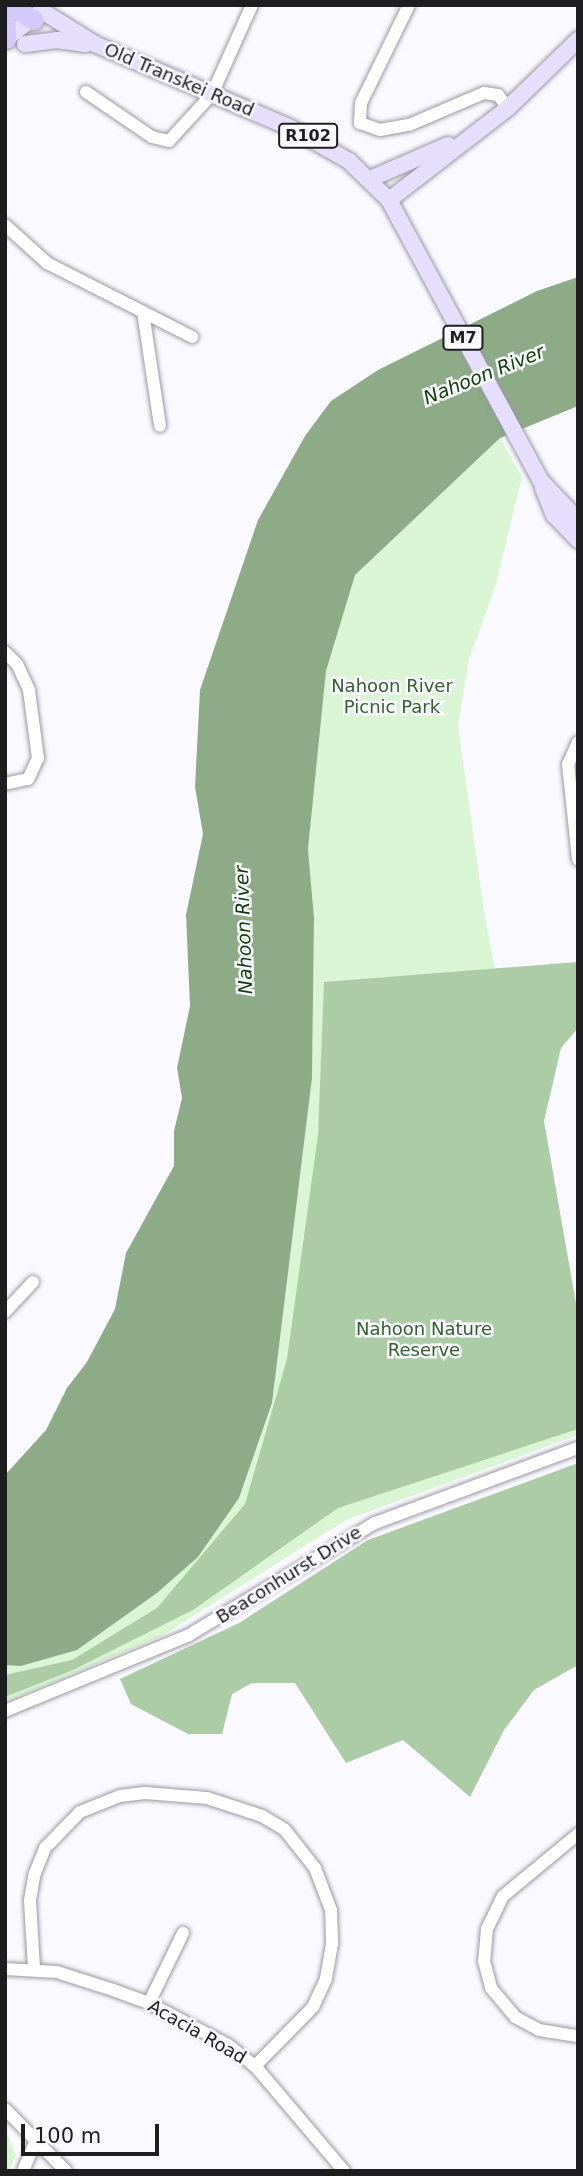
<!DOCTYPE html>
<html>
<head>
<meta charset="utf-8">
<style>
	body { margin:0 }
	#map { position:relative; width:583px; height:2176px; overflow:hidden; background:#faf9ff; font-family:"DejaVu Sans",sans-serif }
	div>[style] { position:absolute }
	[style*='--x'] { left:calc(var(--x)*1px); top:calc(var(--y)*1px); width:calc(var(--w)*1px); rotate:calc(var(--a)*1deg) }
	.green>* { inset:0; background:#d9f5d3 }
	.forest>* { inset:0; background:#accca6 }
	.water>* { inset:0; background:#8cab86 }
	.roads { filter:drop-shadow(0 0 2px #9a99a1) drop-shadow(0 0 2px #9a99a1) }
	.minor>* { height:12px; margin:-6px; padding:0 6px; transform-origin:6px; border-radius:6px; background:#fff }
	.major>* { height:16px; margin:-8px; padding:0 8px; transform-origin:8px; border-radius:8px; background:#e5dffd }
	.highway>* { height:19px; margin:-9.5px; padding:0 9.5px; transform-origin:9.5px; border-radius:9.5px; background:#d3cafb }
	span { translate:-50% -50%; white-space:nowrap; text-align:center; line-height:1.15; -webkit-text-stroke:5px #faf9ff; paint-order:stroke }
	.shield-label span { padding:2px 5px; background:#faf9ff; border:2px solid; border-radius:5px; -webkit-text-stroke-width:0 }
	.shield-label { font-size:16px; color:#1e1e21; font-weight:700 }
	.street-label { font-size:18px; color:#1e1e21 }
	.park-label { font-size:18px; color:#34602d }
	.water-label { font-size:19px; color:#103c07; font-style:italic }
	.frame { position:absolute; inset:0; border:7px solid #1e1e21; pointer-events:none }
	.scale { position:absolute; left:21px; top:2124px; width:138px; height:32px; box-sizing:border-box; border:4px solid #1e1e21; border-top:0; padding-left:9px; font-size:21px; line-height:24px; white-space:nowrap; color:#1e1e21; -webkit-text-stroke:5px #faf9ff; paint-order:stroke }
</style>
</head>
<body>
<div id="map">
	<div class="green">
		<div style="clip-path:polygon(500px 438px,522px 477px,496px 584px,469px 660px,458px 725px,484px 912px,578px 1397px,578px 1435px,346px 1520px,160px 1637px,5px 1702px,5px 1665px,21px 1666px,77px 1650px,157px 1593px,198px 1557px,239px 1498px,272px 1403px,312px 1078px,314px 918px,308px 849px,326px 671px,354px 575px)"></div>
		<div style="clip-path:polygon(5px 2127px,16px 2155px,9px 2171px,5px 2171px)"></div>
	</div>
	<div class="forest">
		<div style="clip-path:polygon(578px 962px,578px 1028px,561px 1048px,544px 1121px,578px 1315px,578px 1429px,338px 1508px,193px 1610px,73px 1670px,5px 1697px,5px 1675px,72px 1660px,157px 1608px,245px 1504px,287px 1359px,318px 1135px,324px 982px)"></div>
		<div style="clip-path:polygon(578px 1463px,578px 1665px,534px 1690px,504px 1730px,470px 1797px,403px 1740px,346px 1763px,295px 1683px,252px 1683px,232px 1694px,222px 1734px,188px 1734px,131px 1704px,120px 1679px,239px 1623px,368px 1540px)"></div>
	</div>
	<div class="water">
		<div style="clip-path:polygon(578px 277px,578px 406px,500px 438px,355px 575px,326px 671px,308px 849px,314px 918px,312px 1078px,272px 1403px,239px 1498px,198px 1557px,157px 1593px,77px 1650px,21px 1666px,5px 1665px,5px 1475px,46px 1430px,67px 1388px,87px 1362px,115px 1309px,126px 1253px,174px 1166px,174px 1131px,182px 1098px,177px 1068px,190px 1006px,186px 915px,203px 834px,195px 787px,200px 690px,258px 520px,305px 436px,331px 401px,378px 370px,537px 291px)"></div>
	</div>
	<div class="roads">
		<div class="minor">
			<div style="--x:409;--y:5;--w:109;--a:116.1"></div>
			<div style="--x:361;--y:103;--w:20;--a:93"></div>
			<div style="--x:360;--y:123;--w:21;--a:19"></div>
			<div style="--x:380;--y:130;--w:29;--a:-10"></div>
			<div style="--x:409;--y:125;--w:82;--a:-23.1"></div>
			<div style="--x:484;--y:93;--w:14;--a:8"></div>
			<div style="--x:498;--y:95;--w:16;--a:52"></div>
			<div style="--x:86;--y:92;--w:80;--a:34.3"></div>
			<div style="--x:152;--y:137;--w:17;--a:13"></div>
			<div style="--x:169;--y:141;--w:64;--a:-47.5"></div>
			<div style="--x:212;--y:94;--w:98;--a:-65.8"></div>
			<div style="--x:5;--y:225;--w:57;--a:42.1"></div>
			<div style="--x:47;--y:263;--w:163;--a:27"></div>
			<div style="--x:143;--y:312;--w:115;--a:81.5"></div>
			<div style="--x:5;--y:652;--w:17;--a:45"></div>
			<div style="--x:17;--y:664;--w:29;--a:65"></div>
			<div style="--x:29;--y:690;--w:69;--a:82.5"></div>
			<div style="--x:38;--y:758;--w:23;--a:115"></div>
			<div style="--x:28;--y:779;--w:24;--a:168"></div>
			<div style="--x:578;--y:742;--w:24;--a:114"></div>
			<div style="--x:568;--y:764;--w:96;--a:84"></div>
			<div style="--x:5;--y:1312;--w:41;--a:-47"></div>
			<div style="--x:5;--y:1711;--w:199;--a:-22.4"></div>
			<div style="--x:189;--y:1635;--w:217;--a:-31.1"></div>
			<div style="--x:375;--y:1523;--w:216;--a:-20.3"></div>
			<div style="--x:578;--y:1834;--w:97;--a:140.4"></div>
			<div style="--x:503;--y:1896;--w:37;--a:116"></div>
			<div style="--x:487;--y:1929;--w:32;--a:95"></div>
			<div style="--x:484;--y:1961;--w:28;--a:75"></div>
			<div style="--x:491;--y:1988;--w:38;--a:50"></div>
			<div style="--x:515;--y:2017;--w:27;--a:28"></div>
			<div style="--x:539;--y:2030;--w:39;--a:9"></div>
			<div style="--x:34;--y:1968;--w:68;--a:-93.4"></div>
			<div style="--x:30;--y:1900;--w:27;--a:-80"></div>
			<div style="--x:35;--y:1873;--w:27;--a:-68"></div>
			<div style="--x:45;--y:1848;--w:50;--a:-45.8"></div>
			<div style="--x:80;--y:1812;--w:43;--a:-21.8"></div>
			<div style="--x:120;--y:1796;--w:25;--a:-7"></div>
			<div style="--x:145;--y:1793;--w:62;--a:4.6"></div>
			<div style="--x:207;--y:1798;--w:58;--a:18.1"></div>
			<div style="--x:262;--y:1816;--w:27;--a:31"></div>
			<div style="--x:285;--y:1830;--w:48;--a:51.7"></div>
			<div style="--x:315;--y:1868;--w:45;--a:69.1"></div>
			<div style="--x:331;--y:1910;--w:34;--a:88"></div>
			<div style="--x:332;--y:1944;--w:36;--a:100"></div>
			<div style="--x:326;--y:1979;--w:31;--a:115"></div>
			<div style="--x:313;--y:2007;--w:83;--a:134.5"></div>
			<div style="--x:5;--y:1969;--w:52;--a:3.3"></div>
			<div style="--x:57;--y:1972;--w:59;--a:17.8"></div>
			<div style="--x:113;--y:1990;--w:38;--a:20"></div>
			<div style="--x:149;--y:2003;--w:89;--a:28"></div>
			<div style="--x:228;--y:2045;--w:34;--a:38"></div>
			<div style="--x:255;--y:2066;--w:138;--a:49.7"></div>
			<div style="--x:149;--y:2003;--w:78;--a:-64.1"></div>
			<div style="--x:5;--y:2109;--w:87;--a:45.5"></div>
			<div style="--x:23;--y:2171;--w:30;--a:-67"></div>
		</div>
		<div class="major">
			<div style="--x:5;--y:39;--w:46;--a:-37.1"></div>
			<div style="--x:42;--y:11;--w:62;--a:31.9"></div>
			<div style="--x:95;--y:44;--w:213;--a:23.2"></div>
			<div style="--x:291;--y:128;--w:67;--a:29.6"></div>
			<div style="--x:349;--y:161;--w:56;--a:44.3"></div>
			<div style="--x:389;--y:200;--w:319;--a:61.6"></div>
			<div style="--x:541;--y:481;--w:54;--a:46.5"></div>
			<div style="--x:25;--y:44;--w:32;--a:-7"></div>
			<div style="--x:57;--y:40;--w:29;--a:8"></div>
			<div style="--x:370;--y:179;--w:85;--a:-23.6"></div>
			<div style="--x:389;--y:200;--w:150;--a:-37.7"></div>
			<div style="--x:508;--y:108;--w:98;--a:-44.2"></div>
			<div style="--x:543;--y:488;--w:29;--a:68"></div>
			<div style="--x:554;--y:515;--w:35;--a:46"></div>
		</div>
		<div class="highway">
			<div style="--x:9;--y:5;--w:29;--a:31"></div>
			<div style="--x:5;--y:9;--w:30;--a:88"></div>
		</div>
	</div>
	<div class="shield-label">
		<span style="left:308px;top:136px">R102</span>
		<span style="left:463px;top:338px">M7</span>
	</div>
	<div class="street-label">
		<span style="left:179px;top:80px;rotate:23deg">Old Transkei Road</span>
		<span style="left:289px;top:1575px;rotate:-32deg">Beaconhurst Drive</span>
		<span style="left:197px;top:2032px;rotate:30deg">Acacia Road</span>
	</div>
	<div class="park-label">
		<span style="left:392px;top:697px">Nahoon River<br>Picnic Park</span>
		<span style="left:424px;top:1340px">Nahoon Nature<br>Reserve</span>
	</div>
	<div class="water-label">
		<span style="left:484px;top:375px;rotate:-22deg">Nahoon River</span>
		<span style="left:244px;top:930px;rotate:-92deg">Nahoon River</span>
	</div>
	<div class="frame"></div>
	<div class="scale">100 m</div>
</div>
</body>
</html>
